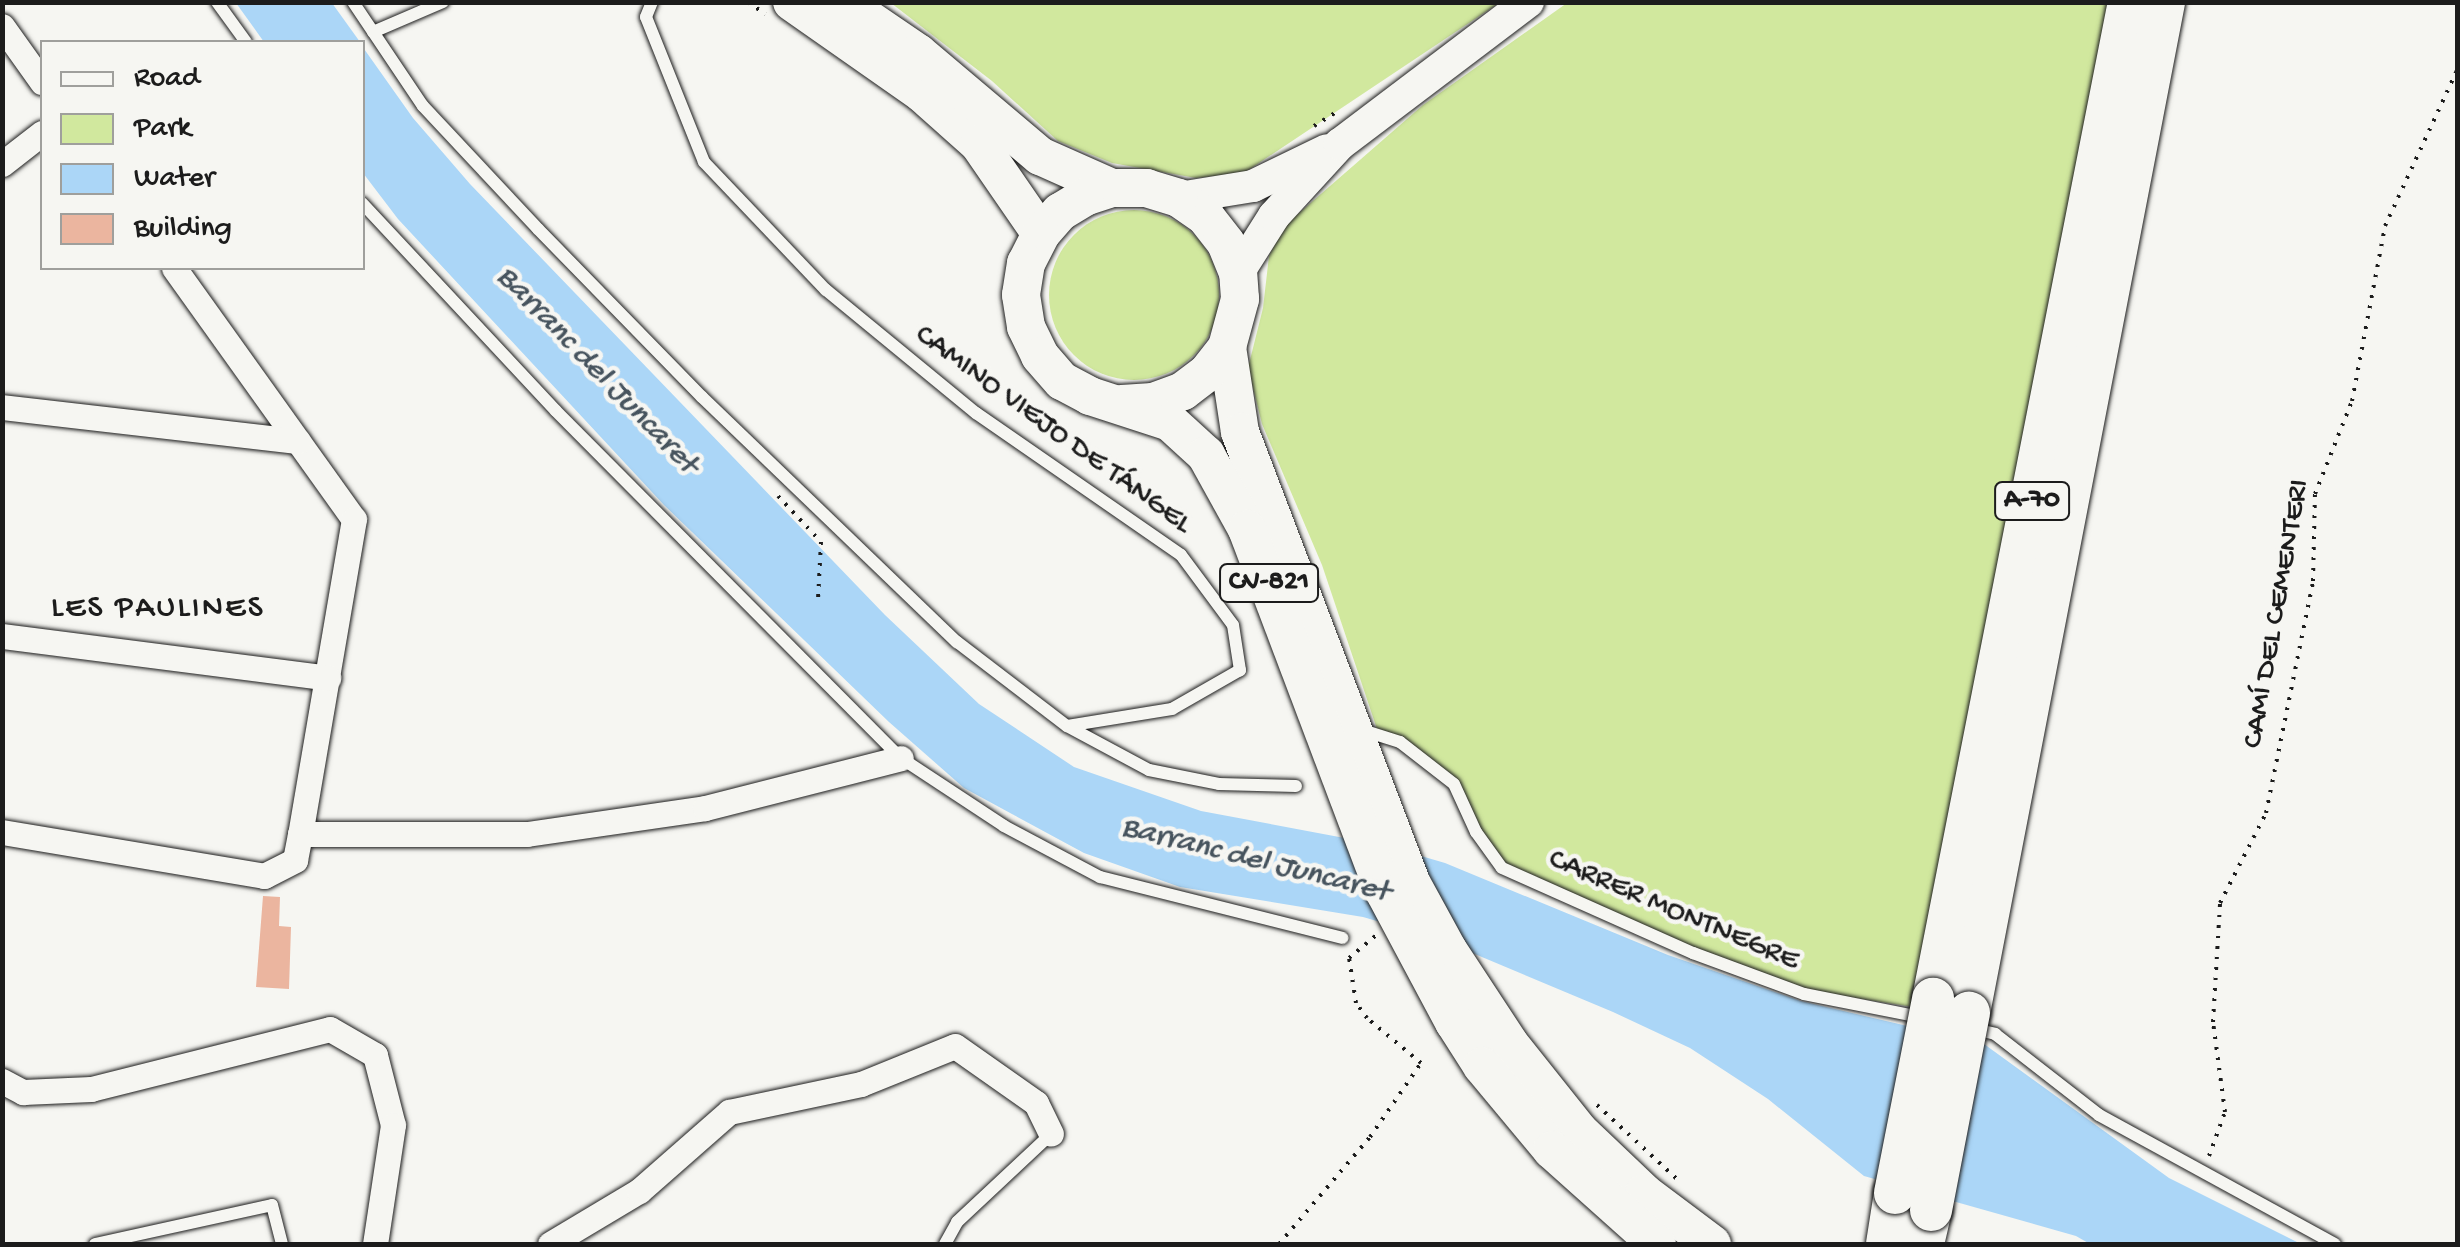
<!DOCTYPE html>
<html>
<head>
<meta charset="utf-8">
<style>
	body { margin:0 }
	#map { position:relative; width:2460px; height:1247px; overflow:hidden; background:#f6f6f2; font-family:"Gochi Hand",sans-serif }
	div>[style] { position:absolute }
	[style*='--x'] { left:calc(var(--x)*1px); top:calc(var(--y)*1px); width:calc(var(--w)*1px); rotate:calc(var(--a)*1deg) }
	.green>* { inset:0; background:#d1e89e }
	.round { border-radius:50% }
	.water>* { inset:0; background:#abd6f7 }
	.building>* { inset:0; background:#ebb59f }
	.path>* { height:4px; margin-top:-2px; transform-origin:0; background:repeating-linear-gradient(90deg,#1c1c1c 0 2.5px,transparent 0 10.5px) }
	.roads { filter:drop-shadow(0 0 2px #1c1c1c) drop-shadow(0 0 2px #1c1c1c) }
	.service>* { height:12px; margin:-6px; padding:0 6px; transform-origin:6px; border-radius:6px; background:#f6f6f2 }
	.minor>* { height:25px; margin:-12.5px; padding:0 12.5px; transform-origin:12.5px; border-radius:12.5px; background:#f6f6f2 }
	.secondary>* { height:32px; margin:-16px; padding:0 16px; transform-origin:16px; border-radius:16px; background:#f6f6f2 }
	.primary>* { height:38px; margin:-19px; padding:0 19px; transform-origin:19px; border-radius:19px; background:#f6f6f2 }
	.motorway>* { height:42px; margin:-21px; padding:0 21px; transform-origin:21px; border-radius:21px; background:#f6f6f2 }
	.bridges { filter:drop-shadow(0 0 2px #1c1c1c) drop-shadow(0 0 2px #1c1c1c) }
	.motorway-bridge>* { height:42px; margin:-21px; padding:0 21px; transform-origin:21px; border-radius:21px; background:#f6f6f2 }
	span { translate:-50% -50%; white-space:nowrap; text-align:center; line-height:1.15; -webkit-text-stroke:9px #f6f6f2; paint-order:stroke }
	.shield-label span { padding:2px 8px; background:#f6f6f2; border:2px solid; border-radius:8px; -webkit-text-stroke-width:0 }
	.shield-label { font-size:28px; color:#1c1c1c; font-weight:700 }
	.street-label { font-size:30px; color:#1c1c1c }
	.water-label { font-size:32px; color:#47545e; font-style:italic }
	.neighbourhood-label { font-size:32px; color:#1c1c1c; letter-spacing:2.5px }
	.frame { position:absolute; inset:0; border:5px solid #1c1c1c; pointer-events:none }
	.legend { position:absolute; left:40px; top:40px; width:325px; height:230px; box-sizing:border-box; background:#f6f6f2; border:2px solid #9f9f9c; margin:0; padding:12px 18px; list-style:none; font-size:30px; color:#1c1c1c }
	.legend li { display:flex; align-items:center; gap:20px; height:50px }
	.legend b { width:50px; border:2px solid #9f9f9c }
</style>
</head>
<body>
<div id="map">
	<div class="green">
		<div style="clip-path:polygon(891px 3px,1499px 3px,1244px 173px,1196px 178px,1112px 163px,1058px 141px,992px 81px)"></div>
		<div style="clip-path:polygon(1567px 3px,2114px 3px,1913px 1007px,1804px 990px,1693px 953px,1502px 868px,1454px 784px,1379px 735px,1322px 565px,1262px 424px,1248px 368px,1263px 308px,1269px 256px,1283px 227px,1423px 105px)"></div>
		<div class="round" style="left:1049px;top:210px;width:170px;height:170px"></div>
	</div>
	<div class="water">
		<div style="clip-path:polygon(236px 3px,332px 3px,360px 42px,264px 42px)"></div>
		<div style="clip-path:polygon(362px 46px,413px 118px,470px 184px,885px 615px,979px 704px,1074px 767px,1201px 811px,1387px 846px,1445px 863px,1668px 955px,1801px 1001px,1984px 1044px,2169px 1178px,2301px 1244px,2090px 1244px,2076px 1236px,1864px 1176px,1768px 1099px,1690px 1048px,1613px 1012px,1439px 939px,1363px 917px,1180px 887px,1084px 853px,964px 788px,889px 722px,664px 505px,398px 219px,363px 173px)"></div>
	</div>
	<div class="building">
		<div style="clip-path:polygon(263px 896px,280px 897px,279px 926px,291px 927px,289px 989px,256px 987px)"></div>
	</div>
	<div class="path">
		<div style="--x:748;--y:2;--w:21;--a:35"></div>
		<div style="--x:1314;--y:126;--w:26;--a:-32"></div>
		<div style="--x:778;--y:496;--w:63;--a:46.9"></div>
		<div style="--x:821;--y:542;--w:57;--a:93"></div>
		<div style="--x:1597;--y:1105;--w:110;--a:42.8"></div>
		<div style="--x:2209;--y:1156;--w:47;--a:-70"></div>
		<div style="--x:2225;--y:1112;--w:91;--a:-97.6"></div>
		<div style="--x:2213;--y:1022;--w:119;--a:-86.6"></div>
		<div style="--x:2220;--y:903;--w:101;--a:-62.9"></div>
		<div style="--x:2266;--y:813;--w:237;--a:-78.5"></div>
		<div style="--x:2313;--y:581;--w:87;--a:-88.7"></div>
		<div style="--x:2315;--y:494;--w:100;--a:-68.3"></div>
		<div style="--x:2352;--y:401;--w:178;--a:-79.3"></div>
		<div style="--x:2385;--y:226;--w:174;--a:-65.2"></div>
		<div style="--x:1279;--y:1244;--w:140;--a:-49.6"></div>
		<div style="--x:1370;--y:1137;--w:90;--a:-55.4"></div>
		<div style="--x:1421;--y:1063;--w:70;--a:-140.2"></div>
		<div style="--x:1367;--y:1018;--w:19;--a:-126"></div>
		<div style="--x:1356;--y:1003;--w:46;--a:-98.8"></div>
		<div style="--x:1349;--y:958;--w:35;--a:-40"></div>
	</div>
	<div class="roads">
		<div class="service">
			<div style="--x:217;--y:2;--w:49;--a:54.1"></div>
			<div style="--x:353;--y:2;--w:125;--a:56.1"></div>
			<div style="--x:423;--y:106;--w:168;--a:46.9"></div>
			<div style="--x:538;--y:229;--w:235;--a:45.7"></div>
			<div style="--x:702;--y:397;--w:354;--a:43.9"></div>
			<div style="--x:957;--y:642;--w:138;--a:37.4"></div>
			<div style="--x:1067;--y:726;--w:93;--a:28.2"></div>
			<div style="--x:1149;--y:770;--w:71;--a:11.3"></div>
			<div style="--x:1219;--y:784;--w:77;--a:1.5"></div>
			<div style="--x:652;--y:2;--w:16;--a:112"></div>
			<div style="--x:646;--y:17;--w:156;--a:68.2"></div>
			<div style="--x:704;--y:162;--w:177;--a:46.4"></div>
			<div style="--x:826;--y:290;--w:194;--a:39.4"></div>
			<div style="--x:976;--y:413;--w:249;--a:34.7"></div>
			<div style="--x:1181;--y:555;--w:87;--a:53.4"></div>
			<div style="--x:1233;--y:625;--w:46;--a:81.2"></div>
			<div style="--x:1240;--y:670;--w:78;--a:150.2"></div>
			<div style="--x:1172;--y:709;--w:106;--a:170.8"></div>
			<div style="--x:373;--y:32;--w:76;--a:-23.2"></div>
			<div style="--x:362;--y:203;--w:284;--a:47"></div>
			<div style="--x:556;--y:411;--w:489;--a:45.2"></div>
			<div style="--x:901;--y:758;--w:123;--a:33.4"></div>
			<div style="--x:1004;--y:826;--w:109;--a:28"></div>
			<div style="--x:1100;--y:877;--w:250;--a:14.1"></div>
			<div style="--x:1359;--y:729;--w:43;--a:17.6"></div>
			<div style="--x:1400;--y:742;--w:68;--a:37.9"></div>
			<div style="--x:1454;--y:784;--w:53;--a:65.4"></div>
			<div style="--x:1476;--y:832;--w:44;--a:54.2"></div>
			<div style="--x:1502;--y:868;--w:209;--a:24"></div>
			<div style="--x:1693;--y:953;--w:118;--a:20.3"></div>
			<div style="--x:1804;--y:994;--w:123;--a:11.2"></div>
			<div style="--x:1974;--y:1029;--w:22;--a:13"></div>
			<div style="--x:1995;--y:1034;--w:132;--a:37.9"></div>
			<div style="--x:2099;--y:1115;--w:269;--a:28.7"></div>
			<div style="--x:95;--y:1244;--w:181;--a:-12.4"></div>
			<div style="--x:272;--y:1205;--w:40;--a:75.6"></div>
			<div style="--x:945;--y:1244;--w:25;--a:-61"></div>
			<div style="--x:957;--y:1222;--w:129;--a:-43.1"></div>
		</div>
		<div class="minor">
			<div style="--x:2;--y:26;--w:69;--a:54.5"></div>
			<div style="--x:2;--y:164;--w:51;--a:-37.8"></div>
			<div style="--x:174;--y:268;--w:309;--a:54.4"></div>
			<div style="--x:354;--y:519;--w:320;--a:99.7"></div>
			<div style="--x:2;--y:407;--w:298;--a:6.6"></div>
			<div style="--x:2;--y:636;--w:329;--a:7.3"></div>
			<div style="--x:2;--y:832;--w:266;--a:9.5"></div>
			<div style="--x:264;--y:876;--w:35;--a:-27"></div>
			<div style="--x:295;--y:860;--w:26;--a:-79"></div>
			<div style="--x:300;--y:834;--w:227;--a:0"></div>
			<div style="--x:527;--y:834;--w:180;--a:-8.3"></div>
			<div style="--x:705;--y:808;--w:202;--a:-14.3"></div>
			<div style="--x:2;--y:1081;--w:24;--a:28"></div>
			<div style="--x:23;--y:1092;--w:68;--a:-2.5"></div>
			<div style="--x:91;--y:1089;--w:246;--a:-14.1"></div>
			<div style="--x:330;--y:1029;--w:52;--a:30"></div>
			<div style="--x:375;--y:1055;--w:72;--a:75.6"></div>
			<div style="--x:393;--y:1125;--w:120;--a:98.6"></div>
			<div style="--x:550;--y:1244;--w:104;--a:-30.8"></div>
			<div style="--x:639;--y:1191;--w:120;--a:-41.3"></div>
			<div style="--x:729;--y:1112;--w:135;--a:-12"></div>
			<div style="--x:861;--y:1084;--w:101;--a:-22"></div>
			<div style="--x:955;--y:1046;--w:99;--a:35.1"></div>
			<div style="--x:1036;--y:1103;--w:34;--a:64"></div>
		</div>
		<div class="secondary">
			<div style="--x:1179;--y:198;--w:75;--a:-9.2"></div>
			<div style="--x:1253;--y:186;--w:82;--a:-25.9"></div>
			<div style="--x:1238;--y:273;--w:67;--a:-57.7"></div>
			<div style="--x:1274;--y:216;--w:98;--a:-47.5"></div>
			<div style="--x:1340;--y:144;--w:236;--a:-37.1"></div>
		</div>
		<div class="primary">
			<div style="--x:792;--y:2;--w:159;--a:35"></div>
			<div style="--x:922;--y:93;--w:76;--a:41.8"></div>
			<div style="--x:979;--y:144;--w:109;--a:55.4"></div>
			<div style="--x:843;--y:2;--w:91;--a:34.2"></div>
			<div style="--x:918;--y:53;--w:160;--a:40.2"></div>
			<div style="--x:1040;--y:156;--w:79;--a:24"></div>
			<div style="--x:1227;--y:347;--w:86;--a:81.3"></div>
			<div style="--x:1240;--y:432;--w:484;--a:69.2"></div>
			<div style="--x:1412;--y:884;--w:75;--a:61.4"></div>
			<div style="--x:1448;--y:950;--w:111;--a:56.7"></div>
			<div style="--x:1509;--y:1043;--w:112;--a:51.5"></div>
			<div style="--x:1579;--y:1131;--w:90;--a:43.6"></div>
			<div style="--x:1644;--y:1193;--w:85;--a:36.9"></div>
			<div style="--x:1122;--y:404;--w:31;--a:-4"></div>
			<div style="--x:1153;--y:402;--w:32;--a:-20"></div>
			<div style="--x:1183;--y:391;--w:30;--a:-37"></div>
			<div style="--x:1207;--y:373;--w:33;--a:-52"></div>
			<div style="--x:1227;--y:347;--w:50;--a:-74.8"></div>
			<div style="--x:1240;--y:299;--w:26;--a:-94"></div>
			<div style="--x:1238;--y:273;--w:32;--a:-112"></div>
			<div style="--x:1226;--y:243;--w:33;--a:-128"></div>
			<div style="--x:1206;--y:217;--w:33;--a:-145"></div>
			<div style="--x:1179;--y:198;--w:34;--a:-163"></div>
			<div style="--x:1147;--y:188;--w:35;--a:180"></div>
			<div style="--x:1112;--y:188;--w:28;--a:162"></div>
			<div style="--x:1085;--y:197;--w:29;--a:149"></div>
			<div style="--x:1060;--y:212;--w:29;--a:131"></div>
			<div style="--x:1041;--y:234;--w:33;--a:117"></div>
			<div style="--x:1026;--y:263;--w:32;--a:99"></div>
			<div style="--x:1021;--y:295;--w:32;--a:81"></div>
			<div style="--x:1026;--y:327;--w:32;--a:64"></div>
			<div style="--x:1040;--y:356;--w:33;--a:49"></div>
			<div style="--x:1062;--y:381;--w:32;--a:28"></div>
			<div style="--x:1090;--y:396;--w:84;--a:18"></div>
			<div style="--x:1170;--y:422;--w:49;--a:42.5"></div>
			<div style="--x:1206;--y:455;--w:85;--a:61"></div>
			<div style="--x:1247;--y:529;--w:387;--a:69.3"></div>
			<div style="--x:1384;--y:891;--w:149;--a:61.9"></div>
			<div style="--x:1454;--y:1022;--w:52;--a:57.5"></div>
			<div style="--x:1482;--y:1066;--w:109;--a:50.2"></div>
			<div style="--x:1552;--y:1150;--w:141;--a:41.8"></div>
		</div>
		<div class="motorway">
			<div style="--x:1933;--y:999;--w:1016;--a:-78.88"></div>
			<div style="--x:1969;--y:1013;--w:1030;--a:-79.08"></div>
			<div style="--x:1887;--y:1244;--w:52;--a:-81.1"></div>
			<div style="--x:1923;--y:1244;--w:35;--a:-77"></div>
		</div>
	</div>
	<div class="bridges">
		<div class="motorway-bridge">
			<div style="--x:1895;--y:1193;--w:198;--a:-78.9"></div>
			<div style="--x:1931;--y:1210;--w:201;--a:-79.1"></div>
		</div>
	</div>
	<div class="shield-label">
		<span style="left:2032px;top:501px">A-70</span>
		<span style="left:1269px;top:583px">CV-821</span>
	</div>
	<div class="street-label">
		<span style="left:1052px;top:431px;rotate:36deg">CAMINO VIEJO DE TÁNGEL</span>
		<span style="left:2278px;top:614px;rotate:-80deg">CAMÍ DEL CEMENTERI</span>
		<span style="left:1673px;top:912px;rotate:23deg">CARRER MONTNEGRE</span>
	</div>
	<div class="water-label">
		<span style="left:596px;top:371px;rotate:46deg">Barranc del Juncaret</span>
		<span style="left:1255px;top:861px;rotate:14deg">Barranc del Juncaret</span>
	</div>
	<div class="neighbourhood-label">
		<span style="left:158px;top:609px">LES PAULINES</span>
	</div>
	<div class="frame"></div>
	<ul class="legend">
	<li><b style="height:12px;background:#f6f6f2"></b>Road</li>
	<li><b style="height:28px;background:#d1e89e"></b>Park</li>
	<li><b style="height:28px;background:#abd6f7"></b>Water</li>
	<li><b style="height:28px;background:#ebb59f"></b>Building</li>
	</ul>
</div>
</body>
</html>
